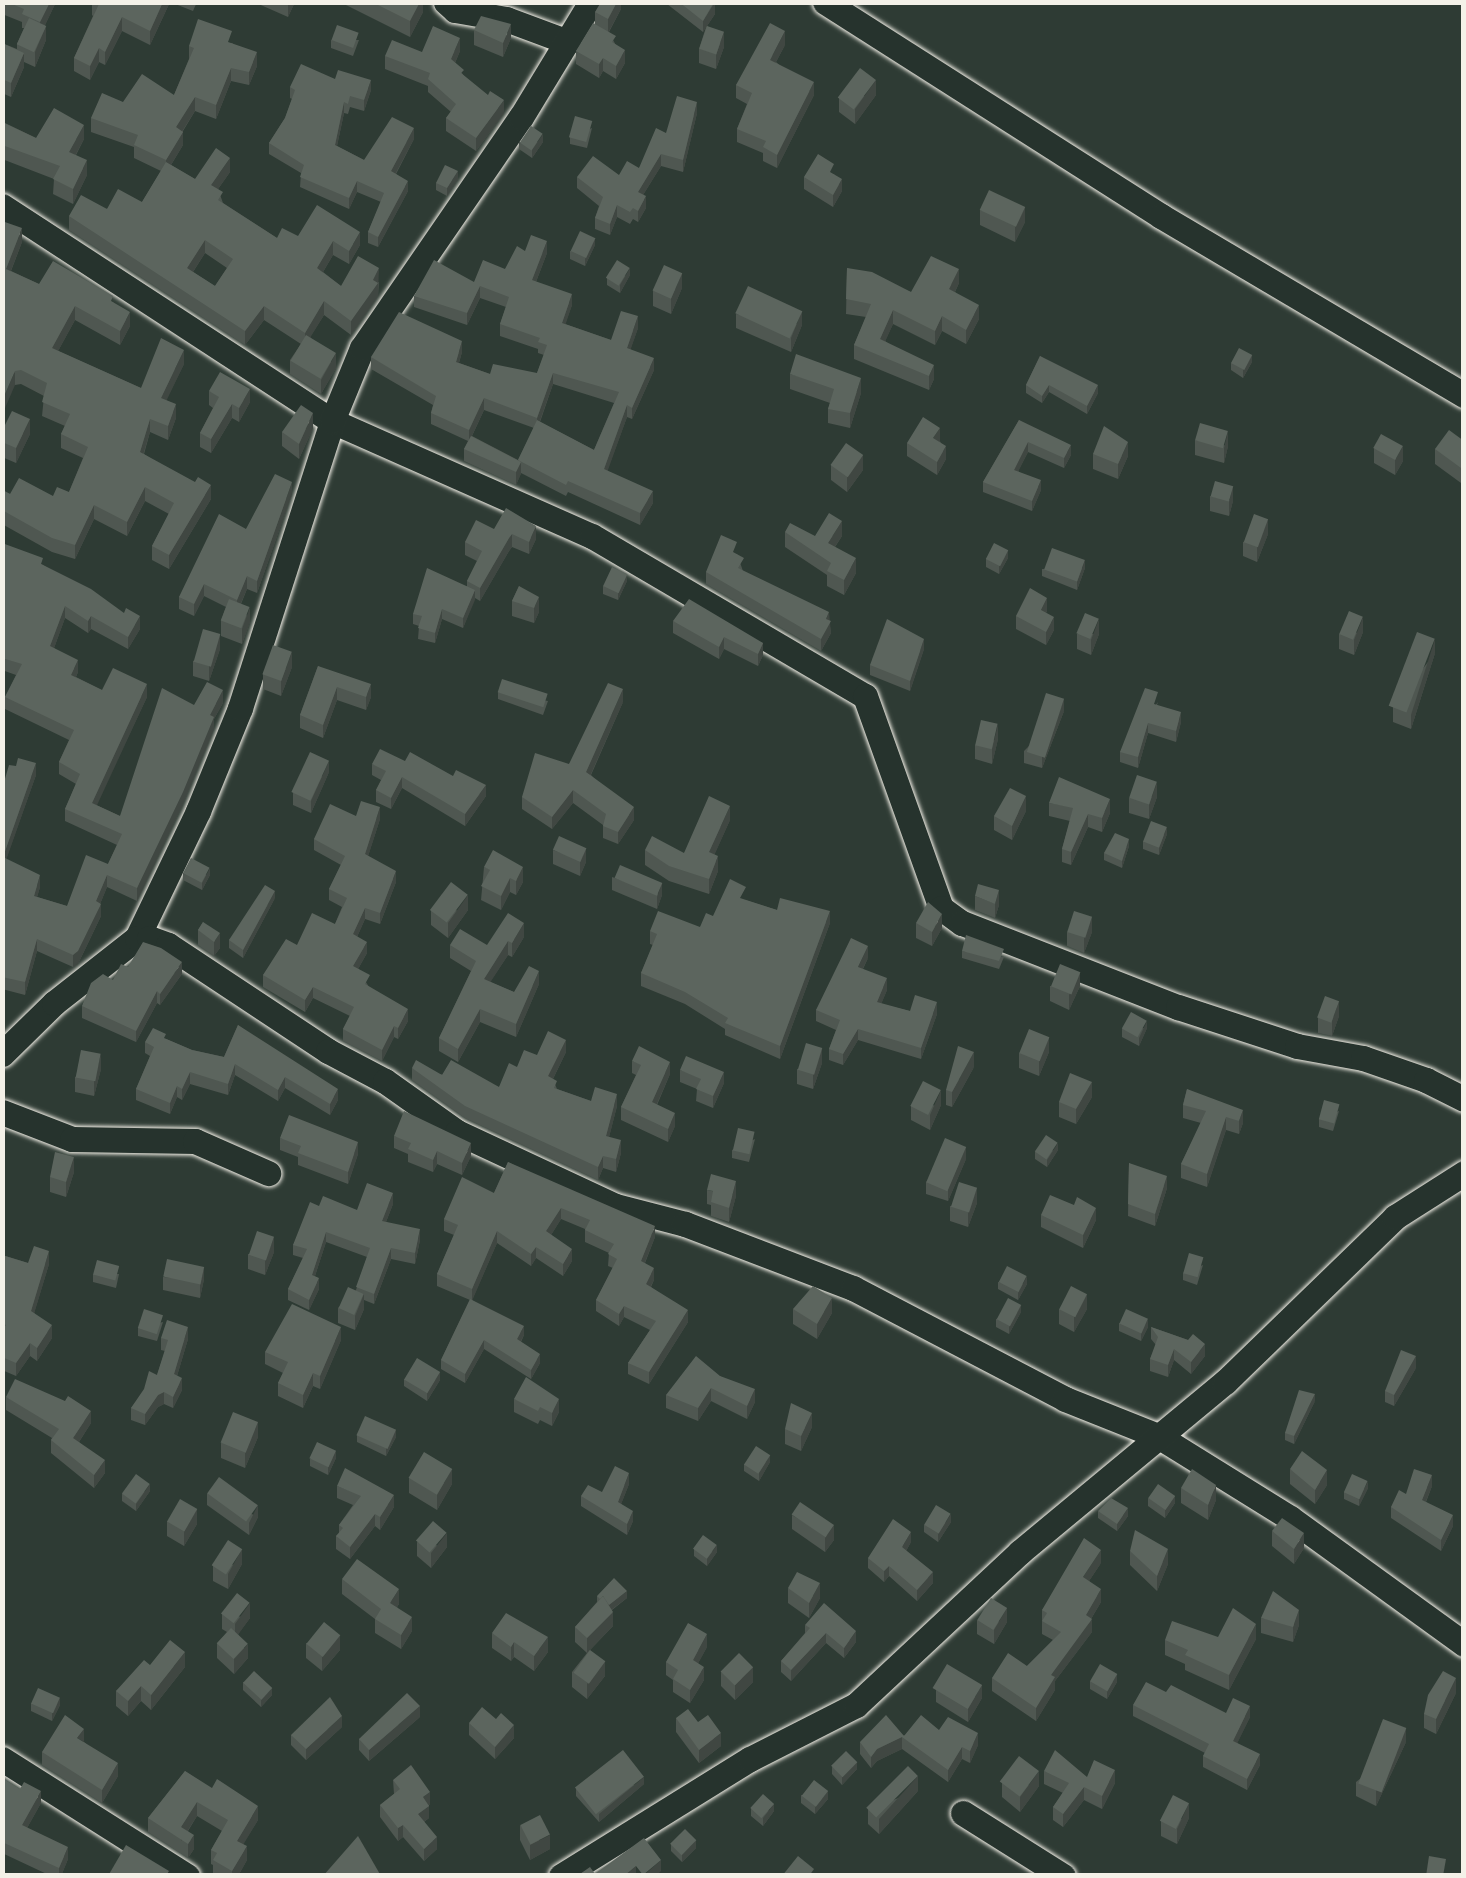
<!DOCTYPE html>
<html>
<head>
<meta charset="utf-8">
<style>
	body { margin:0 }
	#map { position:relative; width:1466px; height:1878px; overflow:hidden; background:#2e3b34; font-family:Delius,sans-serif }
	div>[style] { position:absolute }
	[style*='--x'] { left:calc(var(--x)*1px); top:calc(var(--y)*1px); width:calc(var(--w)*1px); rotate:calc(var(--a)*1deg) }
	.roads { filter:drop-shadow(0 0 2px #f4f1e8) drop-shadow(0 0 2px #f4f1e8) }
	.minor>* { height:25px; margin:-12.5px; padding:0 12.5px; transform-origin:12.5px; border-radius:12.5px; background:#26332d }
	.wall>* { inset:0; background:#4f5751 }
	.shaded-wall>* { inset:0; background:#404742 }
	.building>* { inset:0; background:#5c655e; transform-origin:0 0 }
	span { translate:-50% -50%; white-space:nowrap; text-align:center; line-height:1.15; -webkit-text-stroke:10px #26332d; paint-order:stroke }
	.frame { position:absolute; inset:0; border:5px solid #f4f1e8; pointer-events:none }
</style>
</head>
<body>
<div id="map">
	<div class="roads">
		<div class="minor">
			<div style="--x:446;--y:2;--w:12;--a:42"></div>
			<div style="--x:455;--y:10;--w:52;--a:10"></div>
			<div style="--x:506;--y:19;--w:66;--a:20.4"></div>
			<div style="--x:825;--y:2;--w:398;--a:32.5"></div>
			<div style="--x:1161;--y:216;--w:352;--a:30.6"></div>
			<div style="--x:2;--y:206;--w:394;--a:33.1"></div>
			<div style="--x:332;--y:421;--w:284;--a:23.9"></div>
			<div style="--x:592;--y:536;--w:316;--a:30.4"></div>
			<div style="--x:865;--y:696;--w:225;--a:70.3"></div>
			<div style="--x:941;--y:908;--w:26;--a:36"></div>
			<div style="--x:962;--y:923;--w:232;--a:21.3"></div>
			<div style="--x:1178;--y:1007;--w:125;--a:18.1"></div>
			<div style="--x:1297;--y:1046;--w:67;--a:10.3"></div>
			<div style="--x:1363;--y:1058;--w:67;--a:19.2"></div>
			<div style="--x:1426;--y:1080;--w:42;--a:26.6"></div>
			<div style="--x:137;--y:938;--w:141;--a:-64.3"></div>
			<div style="--x:198;--y:811;--w:111;--a:-67.8"></div>
			<div style="--x:240;--y:708;--w:301;--a:-72.2"></div>
			<div style="--x:332;--y:421;--w:79;--a:-67.7"></div>
			<div style="--x:362;--y:348;--w:280;--a:-55.5"></div>
			<div style="--x:521;--y:117;--w:135;--a:-58.7"></div>
			<div style="--x:2;--y:1054;--w:73;--a:-44.4"></div>
			<div style="--x:54;--y:1003;--w:105;--a:-38.1"></div>
			<div style="--x:137;--y:938;--w:12;--a:0"></div>
			<div style="--x:149;--y:938;--w:20;--a:20"></div>
			<div style="--x:168;--y:945;--w:192;--a:33.5"></div>
			<div style="--x:328;--y:1051;--w:64;--a:27.8"></div>
			<div style="--x:385;--y:1081;--w:88;--a:35.3"></div>
			<div style="--x:457;--y:1132;--w:175;--a:25"></div>
			<div style="--x:616;--y:1206;--w:71;--a:14.6"></div>
			<div style="--x:685;--y:1224;--w:180;--a:20.9"></div>
			<div style="--x:853;--y:1288;--w:239;--a:27.6"></div>
			<div style="--x:1065;--y:1399;--w:100;--a:21.7"></div>
			<div style="--x:1158;--y:1436;--w:155;--a:31.8"></div>
			<div style="--x:1290;--y:1518;--w:215;--a:35.9"></div>
			<div style="--x:2;--y:1112;--w:75;--a:21.1"></div>
			<div style="--x:72;--y:1139;--w:123;--a:0.9"></div>
			<div style="--x:195;--y:1141;--w:80;--a:23.7"></div>
			<div style="--x:2;--y:1759;--w:219;--a:32.3"></div>
			<div style="--x:963;--y:1813;--w:118;--a:32.2"></div>
			<div style="--x:561;--y:1876;--w:222;--a:-31.8"></div>
			<div style="--x:750;--y:1759;--w:119;--a:-27"></div>
			<div style="--x:856;--y:1705;--w:224;--a:-43"></div>
			<div style="--x:1020;--y:1552;--w:266;--a:-39.7"></div>
			<div style="--x:1225;--y:1382;--w:237;--a:-44.1"></div>
			<div style="--x:1395;--y:1217;--w:82;--a:-32.5"></div>
		</div>
	</div>
	<div class="wall">
		<div style="clip-path:polygon(2px 2px,56px 2px,45px 25px,46px 40px,35px 67px,24px 62px,24px 67px,11px 97px,2px 93px,2px 43px,17px 49px,17px 44px,24px 28px,22px 28px,22px 22px,2px 14px)"></div>
		<div style="clip-path:polygon(92px 2px,170px 2px,150px 45px,122px 31px,105px 65px,99px 62px,90px 80px,74px 71px,74px 58px,93px 16px,92px 15px)"></div>
		<div style="clip-path:polygon(170px 2px,197px 2px,193px 11px)"></div>
		<div style="clip-path:polygon(254px 2px,295px 2px,288px 17px)"></div>
		<div style="clip-path:polygon(344px 2px,423px 2px,423px 12px,410px 37px,344px 4px)"></div>
		<div style="clip-path:polygon(621px 2px,621px 9px,609px 32px,625px 63px,616px 79px,603px 71px,599px 78px,576px 64px,576px 51px,595px 24px,595px 12px)"></div>
		<div style="clip-path:polygon(667px 2px,715px 2px,715px 14px,707px 26px,724px 47px,716px 69px,699px 63px,699px 49px,706px 27px,703px 32px,667px 4px)"></div>
		<div style="clip-path:polygon(474px 30px,511px 38px,503px 57px,474px 45px)"></div>
		<div style="clip-path:polygon(331px 40px,359px 40px,353px 56px,331px 48px)"></div>
		<div style="clip-path:polygon(evenodd,232px 43px,257px 66px,249px 85px,231px 81px,216px 119px,195px 111px,183px 131px,183px 145px,171px 165px,195px 179px,230px 172px,218px 189px,223px 203px,277px 238px,298px 236px,360px 245px,349px 264px,333px 255px,323px 272px,341px 286px,379px 282px,378px 296px,351px 335px,324px 315px,310px 337px,336px 368px,321px 394px,290px 374px,290px 360px,301px 344px,264px 320px,245px 345px,69px 230px,69px 216px,142px 202px,161px 171px,134px 158px,134px 147px,91px 132px,91px 118px,123px 102px,174px 95px,189px 59px,189px 46px,232px 43px,205px 253px,227px 268px,215px 286px,193px 272px,205px 253px)"></div>
		<div style="clip-path:polygon(785px 45px,776px 62px,814px 95px,777px 168px,763px 161px,763px 153px,737px 142px,737px 129px,747px 104px,736px 98px,736px 85px)"></div>
		<div style="clip-path:polygon(460px 51px,455px 63px,464px 76px,504px 113px,476px 151px,446px 131px,446px 118px,451px 112px,428px 92px,428px 86px,385px 69px,385px 56px,422px 52px)"></div>
		<div style="clip-path:polygon(335px 79px,371px 90px,364px 111px,350px 107px,348px 114px,344px 113px,337px 146px,364px 160px,414px 139px,396px 174px,408px 191px,378px 247px,368px 243px,368px 232px,381px 202px,357px 192px,349px 209px,300px 187px,301px 173px,269px 154px,269px 143px,285px 118px,292px 99px,290px 98px,290px 87px)"></div>
		<div style="clip-path:polygon(876px 95px,855px 124px,839px 112px,839px 98px)"></div>
		<div style="clip-path:polygon(2px 112px,5px 123px,36px 138px,84px 139px,76px 155px,87px 175px,73px 204px,53px 194px,54px 179px,2px 159px)"></div>
		<div style="clip-path:polygon(697px 113px,683px 172px,661px 166px,643px 195px,646px 208px,638px 222px,633px 219px,630px 224px,617px 217px,610px 235px,595px 229px,595px 218px,599px 206px,577px 188px,577px 177px,619px 175px,639px 168px,666px 133px)"></div>
		<div style="clip-path:polygon(592px 128px,587px 148px,570px 144px,570px 137px)"></div>
		<div style="clip-path:polygon(519px 142px,543px 142px,532px 158px,519px 149px)"></div>
		<div style="clip-path:polygon(834px 174px,842px 191px,833px 207px,804px 189px,804px 177px)"></div>
		<div style="clip-path:polygon(458px 179px,447px 196px,436px 190px,436px 183px)"></div>
		<div style="clip-path:polygon(980px 210px,1025px 222px,1015px 242px,980px 225px)"></div>
		<div style="clip-path:polygon(2px 221px,22px 242px,11px 271px,39px 284px,113px 302px,130px 326px,120px 345px,75px 320px,58px 351px,141px 388px,184px 364px,166px 400px,176px 418px,168px 440px,150px 432px,144px 454px,211px 499px,169px 569px,152px 560px,152px 546px,169px 514px,145px 501px,127px 536px,94px 519px,75px 559px,52px 552px,2px 524px,3px 490px,10px 494px,53px 496px,69px 492px,83px 458px,61px 448px,61px 434px,65px 426px,42px 416px,44px 396px,21px 384px,15px 385px)"></div>
		<div style="clip-path:polygon(595px 245px,585px 266px,570px 259px,570px 251px)"></div>
		<div style="clip-path:polygon(evenodd,525px 251px,547px 253px,536px 282px,572px 305px,565px 324px,611px 340px,638px 328px,630px 350px,654px 370px,632px 419px,627px 417px,607px 471px,653px 503px,640px 525px,568px 492px,566px 496px,521px 473px,516px 485px,464px 461px,464px 449px,468px 441px,431px 424px,431px 413px,433px 405px,371px 369px,371px 357px,462px 352px,459px 363px,490px 374px,537px 373px,544px 355px,538px 353px,538px 349px,500px 336px,500px 324px,506px 307px,480px 298px,467px 325px,414px 307px,414px 296px,474px 282px,505px 269px,525px 251px,553px 384px,614px 403px,594px 450px,540px 422px,553px 384px,525px 251px,484px 410px,534px 428px,518px 460px,472px 436px,484px 410px)"></div>
		<div style="clip-path:polygon(847px 268px,911px 292px,959px 283px,955px 292px,979px 319px,966px 344px,942px 331px,935px 345px,893px 324px,885px 341px,934px 379px,929px 390px,854px 359px,854px 345px,866px 317px,846px 314px)"></div>
		<div style="clip-path:polygon(630px 275px,620px 293px,607px 285px,607px 278px)"></div>
		<div style="clip-path:polygon(682px 288px,671px 314px,653px 306px,653px 291px)"></div>
		<div style="clip-path:polygon(736px 314px,802px 325px,791px 352px,736px 328px)"></div>
		<div style="clip-path:polygon(1040px 356px,1098px 393px,1087px 414px,1049px 392px,1042px 403px,1026px 393px,1026px 385px)"></div>
		<div style="clip-path:polygon(1252px 362px,1243px 378px,1231px 370px,1231px 363px)"></div>
		<div style="clip-path:polygon(790px 374px,861px 393px,850px 428px,828px 423px,828px 409px,830px 403px,790px 389px)"></div>
		<div style="clip-path:polygon(209px 391px,250px 402px,239px 422px,232px 418px,211px 453px,200px 447px,200px 433px,213px 408px,209px 405px)"></div>
		<div style="clip-path:polygon(1019px 420px,1071px 455px,1064px 468px,1028px 452px,1018px 471px,1041px 490px,1032px 511px,983px 492px,983px 482px)"></div>
		<div style="clip-path:polygon(313px 428px,299px 459px,282px 446px,282px 432px)"></div>
		<div style="clip-path:polygon(2px 431px,30px 434px,16px 463px,2px 457px)"></div>
		<div style="clip-path:polygon(1195px 440px,1228px 446px,1224px 463px,1195px 455px)"></div>
		<div style="clip-path:polygon(940px 441px,946px 459px,937px 475px,907px 456px,907px 443px)"></div>
		<div style="clip-path:polygon(1464px 441px,1461px 483px,1435px 464px,1435px 449px)"></div>
		<div style="clip-path:polygon(1374px 448px,1403px 461px,1395px 475px,1374px 463px)"></div>
		<div style="clip-path:polygon(1093px 454px,1128px 456px,1118px 479px,1093px 469px)"></div>
		<div style="clip-path:polygon(831px 465px,863px 470px,847px 492px,831px 480px)"></div>
		<div style="clip-path:polygon(292px 494px,257px 593px,247px 589px,241px 604px,250px 622px,242px 644px,221px 636px,221px 621px,226px 607px,204px 596px,194px 616px,179px 609px,179px 597px,246px 529px)"></div>
		<div style="clip-path:polygon(1210px 496px,1233px 501px,1229px 516px,1210px 511px)"></div>
		<div style="clip-path:polygon(494px 529px,536px 539px,529px 554px,512px 547px,509px 551px,480px 601px,475px 598px,463px 628px,442px 619px,435px 643px,418px 639px,419px 626px,413px 624px,413px 614px,467px 586px,467px 581px,477px 561px,465px 555px,465px 542px)"></div>
		<div style="clip-path:polygon(785px 532px,815px 536px,842px 536px,835px 547px,856px 573px,844px 595px,827px 586px,827px 575px,785px 547px)"></div>
		<div style="clip-path:polygon(1268px 534px,1257px 562px,1243px 556px,1243px 542px)"></div>
		<div style="clip-path:polygon(2px 543px,43px 565px,140px 629px,128px 649px,91px 629px,88px 633px,65px 618px,54px 648px,78px 672px,76px 677px,102px 690px,147px 697px,96px 805px,120px 816px,194px 705px,223px 703px,214px 719px,214px 729px,183px 804px,137px 901px,107px 887px,100px 904px,101px 916px,78px 964px,73px 967px,37px 951px,25px 995px,2px 989px,2px 789px,36px 775px,6px 859px,40px 887px,37px 897px,67px 906px,108px 864px,117px 845px,65px 821px,65px 809px,76px 784px,59px 774px,59px 762px,69px 740px,5px 709px,5px 697px,16px 675px,2px 670px)"></div>
		<div style="clip-path:polygon(737px 554px,743px 571px,829px 620px,831px 633px,821px 651px,706px 584px,706px 572px)"></div>
		<div style="clip-path:polygon(1008px 558px,999px 574px,986px 567px,986px 559px)"></div>
		<div style="clip-path:polygon(1085px 568px,1077px 590px,1042px 576px,1042px 569px)"></div>
		<div style="clip-path:polygon(627px 581px,618px 600px,603px 594px,603px 586px)"></div>
		<div style="clip-path:polygon(519px 586px,539px 612px,534px 623px,512px 616px,512px 601px)"></div>
		<div style="clip-path:polygon(1047px 611px,1046px 613px,1054px 630px,1046px 645px,1016px 629px,1016px 616px)"></div>
		<div style="clip-path:polygon(673px 621px,763px 643px,763px 655px,758px 666px,724px 649px,719px 659px,673px 633px)"></div>
		<div style="clip-path:polygon(1363px 632px,1354px 655px,1339px 649px,1339px 634px)"></div>
		<div style="clip-path:polygon(1077px 634px,1099px 634px,1091px 655px,1077px 649px)"></div>
		<div style="clip-path:polygon(220px 649px,209px 681px,193px 676px,193px 661px)"></div>
		<div style="clip-path:polygon(924px 649px,910px 691px,870px 675px,870px 665px)"></div>
		<div style="clip-path:polygon(1435px 653px,1411px 729px,1393px 722px,1393px 707px)"></div>
		<div style="clip-path:polygon(318px 666px,371px 697px,366px 710px,337px 700px,323px 738px,300px 728px,300px 715px)"></div>
		<div style="clip-path:polygon(292px 667px,281px 696px,263px 689px,263px 674px)"></div>
		<div style="clip-path:polygon(498px 692px,548px 701px,543px 715px,498px 699px)"></div>
		<div style="clip-path:polygon(623px 702px,591px 775px,634px 820px,618px 844px,603px 838px,603px 825px,573px 803px,552px 829px,522px 809px,522px 797px,569px 764px)"></div>
		<div style="clip-path:polygon(1158px 702px,1157px 705px,1181px 722px,1176px 742px,1148px 733px,1138px 768px,1120px 762px,1120px 752px)"></div>
		<div style="clip-path:polygon(1064px 711px,1042px 768px,1024px 763px,1024px 751px)"></div>
		<div style="clip-path:polygon(998px 739px,992px 764px,975px 759px,975px 745px)"></div>
		<div style="clip-path:polygon(372px 764px,486px 796px,465px 826px,402px 788px,391px 809px,376px 802px,376px 790px,381px 780px,372px 775px)"></div>
		<div style="clip-path:polygon(329px 772px,311px 813px,293px 805px,293px 793px)"></div>
		<div style="clip-path:polygon(1157px 797px,1149px 819px,1129px 813px,1129px 798px)"></div>
		<div style="clip-path:polygon(1049px 803px,1110px 813px,1102px 832px,1088px 827px,1071px 865px,1062px 862px,1062px 849px,1070px 821px,1049px 816px)"></div>
		<div style="clip-path:polygon(1026px 811px,1012px 840px,994px 830px,994px 816px)"></div>
		<div style="clip-path:polygon(356px 816px,380px 819px,368px 856px,396px 882px,380px 924px,365px 919px,357px 937px,367px 953px,358px 969px,369px 987px,408px 1021px,398px 1039px,394px 1037px,382px 1061px,343px 1041px,343px 1029px,350px 1016px,313px 998px,305px 1012px,263px 987px,263px 975px,297px 945px,335px 924px,342px 907px,329px 900px,329px 889px,341px 865px,314px 850px,314px 839px)"></div>
		<div style="clip-path:polygon(730px 820px,714px 855px,718px 871px,709px 894px,669px 881px,645px 865px,645px 850px,684px 853px)"></div>
		<div style="clip-path:polygon(1167px 834px,1159px 855px,1143px 849px,1143px 841px)"></div>
		<div style="clip-path:polygon(1129px 846px,1122px 868px,1104px 860px,1104px 853px)"></div>
		<div style="clip-path:polygon(553px 850px,586px 862px,580px 876px,553px 864px)"></div>
		<div style="clip-path:polygon(484px 867px,523px 882px,516px 895px,510px 892px,501px 910px,481px 900px)"></div>
		<div style="clip-path:polygon(183px 873px,210px 875px,202px 890px,183px 880px)"></div>
		<div style="clip-path:polygon(612px 877px,662px 895px,657px 909px,612px 890px)"></div>
		<div style="clip-path:polygon(975px 896px,999px 905px,995px 918px,975px 910px)"></div>
		<div style="clip-path:polygon(275px 898px,243px 958px,229px 948px,229px 940px)"></div>
		<div style="clip-path:polygon(745px 900px,777px 910px,830px 923px,780px 1059px,725px 1035px,725px 1029px,685px 1004px,641px 986px,641px 973px,653px 945px,650px 944px,650px 931px,700px 927px,713px 916px)"></div>
		<div style="clip-path:polygon(468px 910px,448px 938px,431px 925px,431px 911px)"></div>
		<div style="clip-path:polygon(203px 922px,220px 948px,214px 956px,198px 945px,198px 930px)"></div>
		<div style="clip-path:polygon(916px 923px,942px 928px,932px 946px,916px 938px)"></div>
		<div style="clip-path:polygon(1067px 932px,1092px 932px,1084px 953px,1067px 946px)"></div>
		<div style="clip-path:polygon(524px 937px,512px 957px,508px 955px,490px 982px,514px 992px,539px 984px,516px 1037px,480px 1022px,458px 1062px,439px 1051px,439px 1038px,471px 971px,450px 958px,450px 945px,487px 945px)"></div>
		<div style="clip-path:polygon(962px 951px,1004px 957px,999px 969px,962px 958px)"></div>
		<div style="clip-path:polygon(868px 958px,863px 969px,887px 990px,881px 1004px,910px 1011px,937px 1014px,921px 1059px,858px 1040px,843px 1065px,829px 1060px,829px 1049px,836px 1030px,816px 1021px,816px 1010px)"></div>
		<div style="clip-path:polygon(128px 967px,182px 974px,160px 1005px,157px 1003px,136px 1042px,82px 1018px,82px 1006px)"></div>
		<div style="clip-path:polygon(1050px 986px,1080px 986px,1069px 1010px,1050px 1001px)"></div>
		<div style="clip-path:polygon(1339px 1016px,1332px 1036px,1318px 1033px,1318px 1018px)"></div>
		<div style="clip-path:polygon(238px 1025px,338px 1100px,330px 1115px,285px 1088px,278px 1101px,235px 1075px,228px 1095px,190px 1084px,182px 1100px,177px 1097px,170px 1114px,136px 1100px,136px 1089px,150px 1056px,145px 1053px,145px 1042px,166px 1039px,192px 1050px,224px 1057px)"></div>
		<div style="clip-path:polygon(1147px 1028px,1139px 1046px,1122px 1037px,1122px 1029px)"></div>
		<div style="clip-path:polygon(566px 1052px,553px 1079px,557px 1089px,591px 1101px,617px 1106px,609px 1137px,621px 1153px,616px 1172px,603px 1168px,598px 1180px,465px 1118px,412px 1080px,412px 1068px,499px 1087px,517px 1067px,537px 1055px)"></div>
		<div style="clip-path:polygon(1049px 1052px,1039px 1076px,1019px 1068px,1019px 1053px)"></div>
		<div style="clip-path:polygon(632px 1061px,670px 1074px,657px 1105px,675px 1126px,668px 1142px,621px 1120px,621px 1107px,636px 1075px,632px 1073px)"></div>
		<div style="clip-path:polygon(822px 1063px,813px 1089px,797px 1084px,797px 1069px)"></div>
		<div style="clip-path:polygon(974px 1067px,952px 1107px,946px 1105px,946px 1090px)"></div>
		<div style="clip-path:polygon(101px 1069px,94px 1096px,75px 1092px,75px 1077px)"></div>
		<div style="clip-path:polygon(680px 1070px,724px 1083px,713px 1108px,696px 1101px,697px 1089px,680px 1082px)"></div>
		<div style="clip-path:polygon(1187px 1089px,1243px 1123px,1239px 1134px,1226px 1130px,1207px 1187px,1181px 1178px,1181px 1164px,1201px 1123px,1183px 1118px,1183px 1105px)"></div>
		<div style="clip-path:polygon(1092px 1097px,1076px 1124px,1059px 1117px,1059px 1102px)"></div>
		<div style="clip-path:polygon(941px 1105px,930px 1130px,911px 1120px,911px 1106px)"></div>
		<div style="clip-path:polygon(1339px 1111px,1333px 1131px,1319px 1127px,1319px 1119px)"></div>
		<div style="clip-path:polygon(394px 1136px,471px 1156px,462px 1175px,437px 1164px,433px 1172px,408px 1162px,408px 1154px,394px 1148px)"></div>
		<div style="clip-path:polygon(280px 1138px,358px 1154px,348px 1184px,298px 1165px,298px 1157px,280px 1150px)"></div>
		<div style="clip-path:polygon(755px 1139px,749px 1162px,732px 1158px,732px 1150px)"></div>
		<div style="clip-path:polygon(1058px 1150px,1047px 1167px,1035px 1159px,1035px 1152px)"></div>
		<div style="clip-path:polygon(966px 1159px,948px 1201px,926px 1194px,926px 1182px)"></div>
		<div style="clip-path:polygon(508px 1162px,655px 1237px,645px 1263px,654px 1280px,651px 1287px,688px 1322px,649px 1384px,628px 1374px,628px 1363px,650px 1330px,624px 1317px,619px 1326px,596px 1311px,596px 1300px,613px 1268px,608px 1266px,609px 1253px,585px 1242px,585px 1229px,561px 1219px,551px 1235px,572px 1261px,563px 1276px,536px 1258px,531px 1266px,497px 1243px,472px 1300px,524px 1335px,521px 1342px,540px 1363px,531px 1379px,484px 1349px,465px 1383px,441px 1369px,441px 1360px,470px 1300px,437px 1286px,437px 1274px,454px 1235px,444px 1231px,444px 1219px,494px 1193px)"></div>
		<div style="clip-path:polygon(1129px 1163px,1167px 1188px,1155px 1226px,1128px 1216px)"></div>
		<div style="clip-path:polygon(74px 1172px,66px 1197px,50px 1192px,50px 1177px)"></div>
		<div style="clip-path:polygon(707px 1190px,736px 1196px,729px 1222px,711px 1216px,711px 1205px,707px 1204px)"></div>
		<div style="clip-path:polygon(977px 1203px,968px 1227px,950px 1221px,950px 1206px)"></div>
		<div style="clip-path:polygon(393px 1204px,386px 1222px,420px 1240px,415px 1264px,391px 1259px,374px 1304px,364px 1300px,364px 1309px,355px 1330px,338px 1323px,338px 1308px,356px 1290px,367px 1257px,326px 1242px,315px 1276px,319px 1289px,309px 1310px,288px 1300px,288px 1289px,303px 1258px,293px 1255px,293px 1245px,319px 1206px,357px 1210px)"></div>
		<div style="clip-path:polygon(1041px 1215px,1096px 1220px,1083px 1248px,1041px 1227px)"></div>
		<div style="clip-path:polygon(274px 1252px,265px 1275px,248px 1269px,248px 1254px)"></div>
		<div style="clip-path:polygon(2px 1255px,28px 1263px,49px 1264px,34px 1313px,52px 1338px,37px 1361px,30px 1356px,16px 1376px,2px 1370px)"></div>
		<div style="clip-path:polygon(1203px 1265px,1197px 1285px,1183px 1280px,1183px 1273px)"></div>
		<div style="clip-path:polygon(93px 1274px,119px 1274px,116px 1288px,93px 1282px)"></div>
		<div style="clip-path:polygon(163px 1277px,204px 1279px,200px 1298px,163px 1290px)"></div>
		<div style="clip-path:polygon(998px 1282px,1027px 1284px,1018px 1300px,998px 1289px)"></div>
		<div style="clip-path:polygon(793px 1309px,832px 1313px,817px 1339px,793px 1324px)"></div>
		<div style="clip-path:polygon(1059px 1309px,1087px 1309px,1074px 1332px,1059px 1324px)"></div>
		<div style="clip-path:polygon(1021px 1312px,1009px 1334px,996px 1327px,996px 1319px)"></div>
		<div style="clip-path:polygon(163px 1322px,157px 1341px,138px 1336px,138px 1328px)"></div>
		<div style="clip-path:polygon(1119px 1323px,1148px 1327px,1141px 1341px,1119px 1331px)"></div>
		<div style="clip-path:polygon(1151px 1327px,1188px 1340px,1205px 1356px,1191px 1374px,1174px 1360px,1168px 1377px,1150px 1371px,1150px 1359px,1156px 1345px,1151px 1339px)"></div>
		<div style="clip-path:polygon(161px 1338px,188px 1339px,177px 1376px,182px 1390px,173px 1408px,164px 1404px,158px 1407px,145px 1425px,131px 1420px,131px 1408px,157px 1375px,165px 1351px,161px 1350px)"></div>
		<div style="clip-path:polygon(341px 1340px,320px 1389px,313px 1386px,303px 1408px,278px 1396px,278px 1383px,283px 1373px,265px 1364px,265px 1352px)"></div>
		<div style="clip-path:polygon(1416px 1368px,1394px 1406px,1385px 1402px,1385px 1391px)"></div>
		<div style="clip-path:polygon(720px 1376px,755px 1402px,747px 1419px,711px 1401px,698px 1421px,666px 1408px,666px 1395px)"></div>
		<div style="clip-path:polygon(404px 1379px,440px 1380px,427px 1401px,404px 1386px)"></div>
		<div style="clip-path:polygon(6px 1397px,91px 1423px,79px 1442px,105px 1473px,94px 1488px,51px 1453px,51px 1440px,52px 1438px,6px 1410px)"></div>
		<div style="clip-path:polygon(514px 1399px,559px 1412px,552px 1426px,540px 1420px,538px 1424px,514px 1412px)"></div>
		<div style="clip-path:polygon(1315px 1401px,1294px 1444px,1285px 1440px,1285px 1433px)"></div>
		<div style="clip-path:polygon(812px 1427px,801px 1451px,785px 1444px,785px 1429px)"></div>
		<div style="clip-path:polygon(357px 1435px,396px 1437px,386px 1456px,357px 1442px)"></div>
		<div style="clip-path:polygon(258px 1437px,245px 1468px,221px 1458px,221px 1443px)"></div>
		<div style="clip-path:polygon(336px 1458px,328px 1475px,310px 1466px,310px 1459px)"></div>
		<div style="clip-path:polygon(770px 1462px,759px 1481px,744px 1471px,744px 1464px)"></div>
		<div style="clip-path:polygon(1290px 1469px,1327px 1485px,1315px 1504px,1290px 1484px)"></div>
		<div style="clip-path:polygon(409px 1478px,452px 1484px,437px 1510px,409px 1493px)"></div>
		<div style="clip-path:polygon(629px 1484px,621px 1504px,633px 1521px,627px 1535px,581px 1506px,581px 1496px,602px 1492px)"></div>
		<div style="clip-path:polygon(337px 1486px,394px 1507px,380px 1530px,375px 1526px,350px 1559px,336px 1549px,336px 1536px,339px 1534px,339px 1525px,353px 1505px,337px 1498px)"></div>
		<div style="clip-path:polygon(1432px 1486px,1426px 1502px,1453px 1526px,1441px 1551px,1391px 1518px,1391px 1507px,1406px 1494px)"></div>
		<div style="clip-path:polygon(1181px 1488px,1216px 1500px,1208px 1520px,1181px 1503px)"></div>
		<div style="clip-path:polygon(1368px 1488px,1359px 1506px,1344px 1499px,1344px 1492px)"></div>
		<div style="clip-path:polygon(150px 1491px,136px 1511px,122px 1501px,122px 1494px)"></div>
		<div style="clip-path:polygon(207px 1493px,258px 1517px,249px 1535px,207px 1505px)"></div>
		<div style="clip-path:polygon(1148px 1498px,1175px 1503px,1165px 1518px,1148px 1506px)"></div>
		<div style="clip-path:polygon(1098px 1511px,1128px 1516px,1117px 1531px,1098px 1518px)"></div>
		<div style="clip-path:polygon(792px 1515px,834px 1540px,825px 1552px,792px 1529px)"></div>
		<div style="clip-path:polygon(167px 1521px,197px 1524px,184px 1546px,167px 1536px)"></div>
		<div style="clip-path:polygon(951px 1522px,938px 1542px,924px 1532px,924px 1525px)"></div>
		<div style="clip-path:polygon(1272px 1531px,1304px 1548px,1294px 1564px,1272px 1546px)"></div>
		<div style="clip-path:polygon(417px 1542px,447px 1547px,431px 1568px,417px 1556px)"></div>
		<div style="clip-path:polygon(911px 1542px,906px 1551px,933px 1583px,917px 1601px,889px 1576px,884px 1582px,868px 1568px,868px 1558px)"></div>
		<div style="clip-path:polygon(694px 1549px,717px 1552px,707px 1566px,694px 1556px)"></div>
		<div style="clip-path:polygon(1130px 1551px,1168px 1564px,1157px 1591px,1130px 1565px)"></div>
		<div style="clip-path:polygon(1101px 1563px,1089px 1581px,1101px 1602px,1091px 1619px,1092px 1632px,1055px 1681px,1055px 1690px,1036px 1721px,992px 1691px,992px 1678px,1027px 1666px,1053px 1640px,1042px 1634px,1042px 1610px)"></div>
		<div style="clip-path:polygon(242px 1564px,228px 1589px,213px 1581px,213px 1566px)"></div>
		<div style="clip-path:polygon(342px 1579px,399px 1604px,397px 1607px,412px 1631px,401px 1649px,375px 1633px,375px 1619px,342px 1594px)"></div>
		<div style="clip-path:polygon(788px 1588px,820px 1598px,809px 1618px,788px 1603px)"></div>
		<div style="clip-path:polygon(597px 1596px,627px 1598px,612px 1610px,613px 1626px,590px 1650px,605px 1676px,587px 1699px,572px 1687px,572px 1672px,587px 1653px,575px 1642px,575px 1627px,597px 1602px)"></div>
		<div style="clip-path:polygon(222px 1614px,250px 1618px,238px 1634px,248px 1658px,234px 1674px,217px 1658px,217px 1644px,227px 1632px,222px 1629px)"></div>
		<div style="clip-path:polygon(1261px 1618px,1299px 1625px,1293px 1642px,1261px 1633px)"></div>
		<div style="clip-path:polygon(977px 1620px,1007px 1622px,994px 1644px,977px 1634px)"></div>
		<div style="clip-path:polygon(805px 1625px,856px 1642px,844px 1658px,826px 1643px,791px 1681px,781px 1672px,781px 1661px,805px 1633px)"></div>
		<div style="clip-path:polygon(492px 1633px,548px 1652px,534px 1671px,514px 1657px,511px 1661px,492px 1648px)"></div>
		<div style="clip-path:polygon(1218px 1637px,1256px 1639px,1229px 1690px,1185px 1670px,1185px 1664px,1165px 1655px,1165px 1640px)"></div>
		<div style="clip-path:polygon(306px 1643px,340px 1650px,322px 1671px,306px 1658px)"></div>
		<div style="clip-path:polygon(707px 1647px,698px 1663px,704px 1680px,690px 1703px,673px 1692px,673px 1680px,666px 1675px,666px 1662px)"></div>
		<div style="clip-path:polygon(150px 1665px,185px 1667px,151px 1710px,141px 1701px,128px 1716px,116px 1706px,116px 1691px)"></div>
		<div style="clip-path:polygon(721px 1672px,753px 1682px,735px 1700px,721px 1686px)"></div>
		<div style="clip-path:polygon(1090px 1681px,1117px 1682px,1107px 1699px,1090px 1689px)"></div>
		<div style="clip-path:polygon(243px 1682px,272px 1695px,261px 1707px,243px 1690px)"></div>
		<div style="clip-path:polygon(936px 1690px,982px 1698px,968px 1722px,936px 1702px)"></div>
		<div style="clip-path:polygon(1456px 1693px,1436px 1734px,1424px 1728px,1424px 1714px)"></div>
		<div style="clip-path:polygon(31px 1703px,60px 1705px,52px 1721px,31px 1711px)"></div>
		<div style="clip-path:polygon(1133px 1705px,1226px 1713px,1250px 1717px,1237px 1743px,1260px 1765px,1247px 1790px,1203px 1767px,1203px 1756px,1205px 1753px,1133px 1716px)"></div>
		<div style="clip-path:polygon(420px 1717px,369px 1761px,359px 1750px,359px 1739px)"></div>
		<div style="clip-path:polygon(676px 1718px,698px 1722px,721px 1746px,699px 1763px,676px 1732px)"></div>
		<div style="clip-path:polygon(469px 1723px,514px 1738px,495px 1759px,469px 1735px)"></div>
		<div style="clip-path:polygon(342px 1727px,306px 1760px,291px 1745px,291px 1735px)"></div>
		<div style="clip-path:polygon(939px 1730px,978px 1745px,970px 1763px,962px 1759px,948px 1782px,902px 1749px,877px 1761px,871px 1768px,860px 1754px,860px 1742px)"></div>
		<div style="clip-path:polygon(84px 1742px,118px 1776px,102px 1803px,42px 1765px,42px 1752px)"></div>
		<div style="clip-path:polygon(1406px 1742px,1376px 1806px,1356px 1796px,1356px 1782px)"></div>
		<div style="clip-path:polygon(832px 1767px,857px 1769px,842px 1785px,832px 1774px)"></div>
		<div style="clip-path:polygon(185px 1771px,258px 1820px,243px 1844px,247px 1860px,238px 1876px,216px 1876px,213px 1874px,213px 1865px,211px 1864px,211px 1850px,222px 1831px,197px 1816px,188px 1831px,194px 1849px,188px 1858px,148px 1832px,148px 1818px)"></div>
		<div style="clip-path:polygon(1044px 1771px,1087px 1777px,1115px 1783px,1102px 1809px,1084px 1800px,1063px 1827px,1053px 1820px,1053px 1807px,1063px 1793px,1044px 1784px)"></div>
		<div style="clip-path:polygon(2px 1778px,41px 1803px,27px 1828px,68px 1859px,61px 1876px,51px 1876px,2px 1853px)"></div>
		<div style="clip-path:polygon(393px 1780px,430px 1804px,429px 1805px,429px 1818px,424px 1822px,437px 1849px,424px 1861px,403px 1837px,398px 1841px,380px 1817px,380px 1805px,394px 1794px)"></div>
		<div style="clip-path:polygon(1002px 1783px,1039px 1786px,1020px 1812px,1002px 1797px)"></div>
		<div style="clip-path:polygon(644px 1784px,599px 1822px,576px 1796px,576px 1789px)"></div>
		<div style="clip-path:polygon(918px 1791px,879px 1834px,868px 1824px,868px 1809px)"></div>
		<div style="clip-path:polygon(801px 1795px,828px 1799px,815px 1814px,801px 1803px)"></div>
		<div style="clip-path:polygon(751px 1809px,774px 1811px,763px 1826px,751px 1816px)"></div>
		<div style="clip-path:polygon(1189px 1818px,1177px 1844px,1161px 1836px,1161px 1821px)"></div>
		<div style="clip-path:polygon(520px 1825px,550px 1849px,530px 1860px,520px 1840px)"></div>
		<div style="clip-path:polygon(671px 1844px,696px 1848px,682px 1862px,671px 1851px)"></div>
	</div>
	<div class="shaded-wall">
		<div style="clip-path:polygon(50px 2px,56px 2px,40px 36px,40px 22px)"></div>
		<div style="clip-path:polygon(163px 2px,170px 2px,150px 45px,150px 31px)"></div>
		<div style="clip-path:polygon(288px 2px,295px 2px,288px 17px)"></div>
		<div style="clip-path:polygon(417px 2px,423px 2px,423px 12px,410px 37px,410px 21px)"></div>
		<div style="clip-path:polygon(617px 2px,621px 2px,621px 9px,608px 33px,608px 19px)"></div>
		<div style="clip-path:polygon(715px 2px,715px 14px,703px 32px,703px 21px)"></div>
		<div style="clip-path:polygon(122px 17px,122px 31px,105px 65px,105px 52px)"></div>
		<div style="clip-path:polygon(511px 24px,511px 38px,503px 57px,503px 43px)"></div>
		<div style="clip-path:polygon(46px 26px,46px 40px,35px 67px,35px 52px)"></div>
		<div style="clip-path:polygon(785px 31px,785px 45px,770px 73px,770px 60px)"></div>
		<div style="clip-path:polygon(724px 32px,724px 47px,716px 69px,716px 55px)"></div>
		<div style="clip-path:polygon(460px 38px,460px 51px,451px 72px,451px 59px)"></div>
		<div style="clip-path:polygon(99px 48px,99px 62px,90px 80px,90px 66px)"></div>
		<div style="clip-path:polygon(625px 50px,625px 63px,616px 79px,616px 66px)"></div>
		<div style="clip-path:polygon(257px 52px,257px 66px,249px 85px,249px 72px)"></div>
		<div style="clip-path:polygon(24px 53px,24px 67px,11px 97px,11px 83px)"></div>
		<div style="clip-path:polygon(603px 58px,603px 71px,599px 78px,599px 64px)"></div>
		<div style="clip-path:polygon(231px 68px,231px 81px,216px 119px,216px 105px)"></div>
		<div style="clip-path:polygon(371px 80px,371px 90px,364px 111px,364px 100px)"></div>
		<div style="clip-path:polygon(876px 80px,876px 95px,855px 124px,855px 109px)"></div>
		<div style="clip-path:polygon(814px 82px,814px 95px,777px 168px,777px 155px)"></div>
		<div style="clip-path:polygon(195px 97px,195px 111px,176px 141px,176px 127px)"></div>
		<div style="clip-path:polygon(504px 100px,504px 113px,476px 151px,476px 138px)"></div>
		<div style="clip-path:polygon(344px 102px,344px 113px,335px 155px,335px 145px)"></div>
		<div style="clip-path:polygon(697px 102px,697px 113px,683px 172px,683px 160px)"></div>
		<div style="clip-path:polygon(84px 125px,84px 139px,69px 167px,69px 152px)"></div>
		<div style="clip-path:polygon(414px 128px,414px 139px,391px 182px,391px 171px)"></div>
		<div style="clip-path:polygon(183px 132px,183px 145px,166px 173px,166px 160px)"></div>
		<div style="clip-path:polygon(543px 134px,543px 142px,532px 158px,532px 150px)"></div>
		<div style="clip-path:polygon(661px 154px,661px 166px,638px 203px,638px 192px)"></div>
		<div style="clip-path:polygon(230px 158px,230px 172px,211px 199px,211px 185px)"></div>
		<div style="clip-path:polygon(87px 160px,87px 175px,73px 204px,73px 189px)"></div>
		<div style="clip-path:polygon(458px 171px,458px 179px,447px 196px,447px 188px)"></div>
		<div style="clip-path:polygon(842px 179px,842px 191px,833px 207px,833px 195px)"></div>
		<div style="clip-path:polygon(357px 181px,357px 192px,349px 209px,349px 198px)"></div>
		<div style="clip-path:polygon(408px 181px,408px 191px,378px 247px,378px 237px)"></div>
		<div style="clip-path:polygon(646px 196px,646px 208px,638px 222px,638px 211px)"></div>
		<div style="clip-path:polygon(617px 205px,617px 217px,610px 235px,610px 224px)"></div>
		<div style="clip-path:polygon(1025px 207px,1025px 222px,1015px 242px,1015px 227px)"></div>
		<div style="clip-path:polygon(22px 228px,22px 242px,6px 283px,6px 269px)"></div>
		<div style="clip-path:polygon(360px 232px,360px 245px,349px 264px,349px 251px)"></div>
		<div style="clip-path:polygon(595px 238px,595px 245px,585px 266px,585px 259px)"></div>
		<div style="clip-path:polygon(205px 240px,205px 253px,187px 281px,187px 268px)"></div>
		<div style="clip-path:polygon(333px 241px,333px 255px,317px 282px,317px 268px)"></div>
		<div style="clip-path:polygon(547px 241px,547px 253px,532px 292px,532px 280px)"></div>
		<div style="clip-path:polygon(379px 268px,378px 296px,351px 335px,351px 321px)"></div>
		<div style="clip-path:polygon(630px 268px,630px 275px,620px 293px,620px 285px)"></div>
		<div style="clip-path:polygon(959px 269px,959px 283px,949px 304px,949px 289px)"></div>
		<div style="clip-path:polygon(682px 273px,682px 288px,671px 314px,671px 299px)"></div>
		<div style="clip-path:polygon(480px 286px,480px 298px,467px 325px,467px 313px)"></div>
		<div style="clip-path:polygon(572px 294px,572px 305px,562px 335px,562px 323px)"></div>
		<div style="clip-path:polygon(324px 301px,324px 315px,305px 346px,305px 333px)"></div>
		<div style="clip-path:polygon(979px 305px,979px 319px,966px 344px,966px 330px)"></div>
		<div style="clip-path:polygon(75px 306px,75px 320px,52px 362px,52px 348px)"></div>
		<div style="clip-path:polygon(264px 306px,264px 320px,245px 345px,245px 331px)"></div>
		<div style="clip-path:polygon(893px 310px,893px 324px,880px 353px,880px 339px)"></div>
		<div style="clip-path:polygon(802px 311px,802px 325px,791px 352px,791px 338px)"></div>
		<div style="clip-path:polygon(130px 312px,130px 326px,120px 345px,120px 331px)"></div>
		<div style="clip-path:polygon(638px 316px,638px 328px,627px 360px,627px 348px)"></div>
		<div style="clip-path:polygon(942px 316px,942px 331px,935px 345px,935px 331px)"></div>
		<div style="clip-path:polygon(462px 341px,462px 352px,456px 373px,456px 362px)"></div>
		<div style="clip-path:polygon(184px 350px,184px 364px,161px 412px,161px 398px)"></div>
		<div style="clip-path:polygon(336px 353px,336px 368px,321px 394px,321px 380px)"></div>
		<div style="clip-path:polygon(1252px 355px,1252px 362px,1243px 378px,1243px 370px)"></div>
		<div style="clip-path:polygon(654px 358px,654px 370px,632px 419px,632px 408px)"></div>
		<div style="clip-path:polygon(934px 365px,934px 379px,929px 390px,929px 376px)"></div>
		<div style="clip-path:polygon(15px 371px,15px 385px,2px 415px,2px 401px)"></div>
		<div style="clip-path:polygon(553px 373px,553px 384px,537px 429px,537px 418px)"></div>
		<div style="clip-path:polygon(861px 378px,861px 393px,850px 428px,850px 413px)"></div>
		<div style="clip-path:polygon(1049px 385px,1049px 392px,1042px 403px,1042px 396px)"></div>
		<div style="clip-path:polygon(1098px 385px,1098px 393px,1087px 414px,1087px 406px)"></div>
		<div style="clip-path:polygon(250px 389px,250px 402px,239px 422px,239px 408px)"></div>
		<div style="clip-path:polygon(484px 398px,484px 410px,469px 442px,469px 430px)"></div>
		<div style="clip-path:polygon(176px 404px,176px 418px,168px 440px,168px 426px)"></div>
		<div style="clip-path:polygon(232px 404px,232px 418px,211px 453px,211px 439px)"></div>
		<div style="clip-path:polygon(627px 405px,627px 417px,604px 481px,604px 469px)"></div>
		<div style="clip-path:polygon(313px 413px,313px 428px,299px 459px,299px 444px)"></div>
		<div style="clip-path:polygon(30px 419px,30px 434px,16px 463px,16px 448px)"></div>
		<div style="clip-path:polygon(150px 419px,150px 432px,140px 465px,140px 452px)"></div>
		<div style="clip-path:polygon(940px 428px,940px 441px,933px 451px,933px 438px)"></div>
		<div style="clip-path:polygon(1228px 431px,1228px 446px,1224px 463px,1224px 448px)"></div>
		<div style="clip-path:polygon(1028px 442px,1028px 452px,1014px 480px,1014px 470px)"></div>
		<div style="clip-path:polygon(1128px 442px,1128px 456px,1118px 479px,1118px 464px)"></div>
		<div style="clip-path:polygon(1071px 445px,1071px 455px,1064px 468px,1064px 458px)"></div>
		<div style="clip-path:polygon(946px 446px,946px 459px,937px 475px,937px 462px)"></div>
		<div style="clip-path:polygon(1403px 446px,1403px 461px,1395px 475px,1395px 460px)"></div>
		<div style="clip-path:polygon(863px 455px,863px 470px,847px 492px,847px 477px)"></div>
		<div style="clip-path:polygon(521px 462px,521px 474px,516px 485px,516px 472px)"></div>
		<div style="clip-path:polygon(1464px 465px,1464px 480px,1461px 483px,1461px 468px)"></div>
		<div style="clip-path:polygon(1041px 480px,1041px 490px,1032px 511px,1032px 501px)"></div>
		<div style="clip-path:polygon(292px 482px,292px 494px,257px 593px,257px 581px)"></div>
		<div style="clip-path:polygon(211px 485px,211px 499px,169px 569px,169px 555px)"></div>
		<div style="clip-path:polygon(1233px 486px,1233px 501px,1229px 516px,1229px 502px)"></div>
		<div style="clip-path:polygon(145px 487px,145px 501px,127px 536px,127px 522px)"></div>
		<div style="clip-path:polygon(653px 491px,653px 503px,640px 525px,640px 513px)"></div>
		<div style="clip-path:polygon(94px 505px,94px 519px,75px 559px,75px 545px)"></div>
		<div style="clip-path:polygon(1268px 519px,1268px 534px,1257px 562px,1257px 547px)"></div>
		<div style="clip-path:polygon(842px 521px,842px 536px,828px 557px,828px 543px)"></div>
		<div style="clip-path:polygon(536px 526px,536px 539px,529px 554px,529px 542px)"></div>
		<div style="clip-path:polygon(512px 534px,512px 547px,509px 551px,480px 601px,480px 588px,509px 538px)"></div>
		<div style="clip-path:polygon(1008px 550px,1008px 558px,999px 574px,999px 566px)"></div>
		<div style="clip-path:polygon(856px 558px,856px 573px,844px 595px,844px 580px)"></div>
		<div style="clip-path:polygon(1085px 560px,1085px 568px,1077px 590px,1077px 582px)"></div>
		<div style="clip-path:polygon(627px 574px,627px 581px,618px 600px,618px 593px)"></div>
		<div style="clip-path:polygon(247px 576px,247px 589px,237px 612px,237px 600px)"></div>
		<div style="clip-path:polygon(204px 584px,204px 596px,194px 616px,194px 604px)"></div>
		<div style="clip-path:polygon(475px 590px,475px 600px,463px 628px,463px 618px)"></div>
		<div style="clip-path:polygon(539px 597px,539px 612px,534px 623px,534px 608px)"></div>
		<div style="clip-path:polygon(1047px 598px,1047px 611px,1041px 623px,1041px 610px)"></div>
		<div style="clip-path:polygon(65px 606px,65px 618px,50px 659px,50px 646px)"></div>
		<div style="clip-path:polygon(250px 607px,250px 622px,242px 644px,242px 629px)"></div>
		<div style="clip-path:polygon(442px 609px,442px 619px,435px 643px,435px 633px)"></div>
		<div style="clip-path:polygon(829px 612px,831px 633px,821px 651px,821px 639px,826px 619px)"></div>
		<div style="clip-path:polygon(91px 616px,91px 629px,88px 633px,88px 621px)"></div>
		<div style="clip-path:polygon(140px 616px,140px 629px,128px 649px,128px 637px)"></div>
		<div style="clip-path:polygon(1054px 617px,1054px 630px,1046px 645px,1046px 632px)"></div>
		<div style="clip-path:polygon(1363px 617px,1363px 632px,1354px 655px,1354px 640px)"></div>
		<div style="clip-path:polygon(1099px 619px,1099px 634px,1091px 655px,1091px 640px)"></div>
		<div style="clip-path:polygon(220px 634px,220px 649px,209px 681px,209px 666px)"></div>
		<div style="clip-path:polygon(724px 637px,724px 649px,719px 659px,719px 647px)"></div>
		<div style="clip-path:polygon(924px 639px,924px 649px,910px 691px,910px 681px)"></div>
		<div style="clip-path:polygon(1435px 639px,1435px 653px,1411px 729px,1411px 715px)"></div>
		<div style="clip-path:polygon(763px 643px,763px 655px,758px 666px,758px 654px)"></div>
		<div style="clip-path:polygon(292px 652px,292px 667px,281px 696px,281px 681px)"></div>
		<div style="clip-path:polygon(78px 660px,78px 672px,71px 687px,71px 675px)"></div>
		<div style="clip-path:polygon(147px 684px,147px 697px,92px 816px,92px 803px)"></div>
		<div style="clip-path:polygon(371px 684px,371px 697px,366px 710px,366px 697px)"></div>
		<div style="clip-path:polygon(337px 687px,337px 700px,323px 738px,323px 725px)"></div>
		<div style="clip-path:polygon(623px 689px,623px 702px,586px 785px,586px 772px)"></div>
		<div style="clip-path:polygon(223px 690px,223px 703px,214px 719px,214px 729px,183px 804px,137px 901px,137px 888px,210px 715px)"></div>
		<div style="clip-path:polygon(1064px 699px,1064px 711px,1042px 768px,1042px 757px)"></div>
		<div style="clip-path:polygon(1181px 712px,1181px 722px,1176px 742px,1176px 731px)"></div>
		<div style="clip-path:polygon(1148px 723px,1148px 733px,1138px 768px,1138px 757px)"></div>
		<div style="clip-path:polygon(998px 724px,998px 739px,992px 764px,992px 749px)"></div>
		<div style="clip-path:polygon(329px 761px,329px 772px,311px 813px,311px 801px)"></div>
		<div style="clip-path:polygon(36px 763px,36px 775px,3px 869px,3px 857px)"></div>
		<div style="clip-path:polygon(402px 777px,402px 788px,391px 809px,391px 798px)"></div>
		<div style="clip-path:polygon(1157px 782px,1157px 797px,1149px 819px,1149px 805px)"></div>
		<div style="clip-path:polygon(486px 785px,486px 796px,465px 826px,465px 814px)"></div>
		<div style="clip-path:polygon(573px 790px,573px 803px,552px 829px,552px 817px)"></div>
		<div style="clip-path:polygon(1026px 796px,1026px 811px,1012px 840px,1012px 826px)"></div>
		<div style="clip-path:polygon(1110px 799px,1110px 813px,1102px 832px,1102px 818px)"></div>
		<div style="clip-path:polygon(730px 806px,730px 820px,709px 867px,709px 852px)"></div>
		<div style="clip-path:polygon(380px 807px,380px 819px,365px 866px,365px 854px)"></div>
		<div style="clip-path:polygon(634px 807px,634px 820px,618px 844px,618px 832px)"></div>
		<div style="clip-path:polygon(1088px 814px,1088px 827px,1071px 865px,1071px 852px)"></div>
		<div style="clip-path:polygon(1167px 827px,1167px 834px,1159px 855px,1159px 848px)"></div>
		<div style="clip-path:polygon(1129px 839px,1129px 846px,1122px 868px,1122px 861px)"></div>
		<div style="clip-path:polygon(586px 848px,586px 862px,580px 876px,580px 861px)"></div>
		<div style="clip-path:polygon(718px 856px,718px 871px,709px 894px,709px 879px)"></div>
		<div style="clip-path:polygon(523px 867px,523px 882px,516px 895px,516px 881px)"></div>
		<div style="clip-path:polygon(210px 868px,210px 875px,202px 890px,202px 883px)"></div>
		<div style="clip-path:polygon(396px 871px,396px 882px,380px 924px,380px 913px)"></div>
		<div style="clip-path:polygon(40px 875px,40px 887px,34px 908px,34px 896px)"></div>
		<div style="clip-path:polygon(107px 875px,107px 887px,96px 914px,96px 901px)"></div>
		<div style="clip-path:polygon(510px 878px,510px 892px,501px 910px,501px 896px)"></div>
		<div style="clip-path:polygon(662px 883px,662px 895px,657px 909px,657px 897px)"></div>
		<div style="clip-path:polygon(999px 890px,999px 905px,995px 918px,995px 904px)"></div>
		<div style="clip-path:polygon(275px 891px,275px 898px,243px 958px,243px 950px)"></div>
		<div style="clip-path:polygon(468px 895px,468px 910px,448px 938px,448px 923px)"></div>
		<div style="clip-path:polygon(101px 904px,101px 916px,78px 964px,73px 967px,73px 955px)"></div>
		<div style="clip-path:polygon(365px 908px,365px 919px,353px 946px,353px 934px)"></div>
		<div style="clip-path:polygon(830px 911px,830px 923px,780px 1059px,780px 1046px)"></div>
		<div style="clip-path:polygon(942px 914px,942px 928px,932px 946px,932px 932px)"></div>
		<div style="clip-path:polygon(1092px 917px,1092px 932px,1084px 953px,1084px 938px)"></div>
		<div style="clip-path:polygon(524px 923px,524px 937px,512px 957px,512px 943px)"></div>
		<div style="clip-path:polygon(220px 933px,220px 948px,214px 956px,214px 942px)"></div>
		<div style="clip-path:polygon(37px 939px,37px 951px,25px 995px,25px 982px)"></div>
		<div style="clip-path:polygon(508px 941px,508px 955px,484px 992px,484px 979px)"></div>
		<div style="clip-path:polygon(367px 942px,367px 953px,353px 978px,353px 966px)"></div>
		<div style="clip-path:polygon(868px 946px,868px 958px,858px 978px,858px 967px)"></div>
		<div style="clip-path:polygon(182px 962px,182px 974px,160px 1005px,160px 994px)"></div>
		<div style="clip-path:polygon(539px 971px,539px 984px,516px 1037px,516px 1024px)"></div>
		<div style="clip-path:polygon(1080px 972px,1080px 986px,1069px 1010px,1069px 995px)"></div>
		<div style="clip-path:polygon(887px 978px,887px 990px,877px 1014px,877px 1002px)"></div>
		<div style="clip-path:polygon(313px 987px,313px 998px,305px 1012px,305px 1000px)"></div>
		<div style="clip-path:polygon(157px 991px,157px 1003px,136px 1042px,136px 1031px)"></div>
		<div style="clip-path:polygon(1339px 1001px,1339px 1016px,1332px 1036px,1332px 1021px)"></div>
		<div style="clip-path:polygon(937px 1002px,937px 1014px,921px 1059px,921px 1048px)"></div>
		<div style="clip-path:polygon(408px 1009px,408px 1021px,398px 1039px,398px 1028px)"></div>
		<div style="clip-path:polygon(480px 1009px,480px 1022px,458px 1062px,458px 1049px)"></div>
		<div style="clip-path:polygon(1147px 1021px,1147px 1028px,1139px 1046px,1139px 1038px)"></div>
		<div style="clip-path:polygon(394px 1026px,394px 1037px,382px 1061px,382px 1050px)"></div>
		<div style="clip-path:polygon(858px 1029px,858px 1040px,843px 1065px,843px 1054px)"></div>
		<div style="clip-path:polygon(1049px 1037px,1049px 1052px,1039px 1076px,1039px 1061px)"></div>
		<div style="clip-path:polygon(566px 1040px,566px 1052px,548px 1089px,548px 1076px)"></div>
		<div style="clip-path:polygon(822px 1048px,822px 1063px,813px 1089px,813px 1074px)"></div>
		<div style="clip-path:polygon(974px 1052px,974px 1067px,952px 1107px,952px 1092px)"></div>
		<div style="clip-path:polygon(101px 1054px,101px 1069px,94px 1096px,94px 1081px)"></div>
		<div style="clip-path:polygon(670px 1062px,670px 1074px,652px 1115px,652px 1102px)"></div>
		<div style="clip-path:polygon(235px 1064px,235px 1075px,228px 1095px,228px 1084px)"></div>
		<div style="clip-path:polygon(190px 1072px,190px 1084px,182px 1100px,182px 1089px)"></div>
		<div style="clip-path:polygon(724px 1072px,724px 1083px,713px 1108px,713px 1096px)"></div>
		<div style="clip-path:polygon(285px 1077px,285px 1088px,278px 1101px,278px 1090px)"></div>
		<div style="clip-path:polygon(1092px 1082px,1092px 1097px,1076px 1124px,1076px 1109px)"></div>
		<div style="clip-path:polygon(177px 1086px,177px 1097px,170px 1114px,170px 1103px)"></div>
		<div style="clip-path:polygon(338px 1089px,338px 1100px,330px 1115px,330px 1104px)"></div>
		<div style="clip-path:polygon(941px 1090px,941px 1105px,930px 1130px,930px 1115px)"></div>
		<div style="clip-path:polygon(617px 1094px,617px 1106px,606px 1149px,606px 1136px)"></div>
		<div style="clip-path:polygon(1243px 1110px,1243px 1123px,1239px 1134px,1239px 1121px)"></div>
		<div style="clip-path:polygon(675px 1113px,675px 1126px,668px 1142px,668px 1129px)"></div>
		<div style="clip-path:polygon(1226px 1117px,1226px 1130px,1207px 1187px,1207px 1174px)"></div>
		<div style="clip-path:polygon(621px 1140px,621px 1153px,616px 1172px,616px 1159px)"></div>
		<div style="clip-path:polygon(358px 1142px,358px 1154px,348px 1184px,348px 1172px)"></div>
		<div style="clip-path:polygon(471px 1143px,471px 1156px,462px 1175px,462px 1163px)"></div>
		<div style="clip-path:polygon(1058px 1143px,1058px 1150px,1047px 1167px,1047px 1160px)"></div>
		<div style="clip-path:polygon(966px 1147px,966px 1159px,948px 1201px,948px 1189px)"></div>
		<div style="clip-path:polygon(437px 1151px,437px 1164px,433px 1172px,433px 1160px)"></div>
		<div style="clip-path:polygon(603px 1156px,603px 1168px,598px 1180px,598px 1167px)"></div>
		<div style="clip-path:polygon(74px 1157px,74px 1172px,66px 1197px,66px 1182px)"></div>
		<div style="clip-path:polygon(1167px 1176px,1167px 1188px,1155px 1226px,1155px 1214px)"></div>
		<div style="clip-path:polygon(736px 1181px,736px 1196px,729px 1222px,729px 1208px)"></div>
		<div style="clip-path:polygon(977px 1188px,977px 1203px,968px 1227px,968px 1212px)"></div>
		<div style="clip-path:polygon(393px 1193px,393px 1204px,382px 1232px,382px 1221px)"></div>
		<div style="clip-path:polygon(561px 1208px,561px 1219px,546px 1243px,546px 1231px)"></div>
		<div style="clip-path:polygon(1096px 1208px,1096px 1220px,1083px 1248px,1083px 1235px)"></div>
		<div style="clip-path:polygon(655px 1226px,655px 1237px,641px 1272px,641px 1261px)"></div>
		<div style="clip-path:polygon(420px 1229px,420px 1240px,415px 1264px,415px 1253px)"></div>
		<div style="clip-path:polygon(497px 1231px,497px 1243px,472px 1301px,472px 1289px)"></div>
		<div style="clip-path:polygon(326px 1232px,326px 1242px,312px 1285px,312px 1275px)"></div>
		<div style="clip-path:polygon(274px 1237px,274px 1252px,265px 1275px,265px 1260px)"></div>
		<div style="clip-path:polygon(536px 1247px,536px 1258px,531px 1266px,531px 1254px)"></div>
		<div style="clip-path:polygon(391px 1248px,391px 1259px,374px 1304px,374px 1294px)"></div>
		<div style="clip-path:polygon(572px 1249px,572px 1261px,563px 1276px,563px 1264px)"></div>
		<div style="clip-path:polygon(49px 1251px,49px 1264px,31px 1324px,31px 1311px)"></div>
		<div style="clip-path:polygon(204px 1267px,204px 1279px,200px 1298px,200px 1285px)"></div>
		<div style="clip-path:polygon(654px 1268px,654px 1280px,646px 1295px,646px 1284px)"></div>
		<div style="clip-path:polygon(1027px 1276px,1027px 1284px,1018px 1300px,1018px 1293px)"></div>
		<div style="clip-path:polygon(319px 1278px,319px 1289px,309px 1310px,309px 1300px)"></div>
		<div style="clip-path:polygon(364px 1294px,364px 1309px,355px 1330px,355px 1316px)"></div>
		<div style="clip-path:polygon(1087px 1294px,1087px 1309px,1074px 1332px,1074px 1317px)"></div>
		<div style="clip-path:polygon(832px 1298px,832px 1313px,817px 1339px,817px 1324px)"></div>
		<div style="clip-path:polygon(1021px 1305px,1021px 1312px,1009px 1334px,1009px 1327px)"></div>
		<div style="clip-path:polygon(624px 1306px,624px 1317px,619px 1326px,619px 1314px)"></div>
		<div style="clip-path:polygon(688px 1310px,688px 1322px,649px 1384px,649px 1372px)"></div>
		<div style="clip-path:polygon(1148px 1319px,1148px 1327px,1141px 1341px,1141px 1333px)"></div>
		<div style="clip-path:polygon(52px 1325px,52px 1338px,37px 1361px,37px 1348px)"></div>
		<div style="clip-path:polygon(524px 1326px,524px 1335px,517px 1348px,517px 1339px)"></div>
		<div style="clip-path:polygon(188px 1327px,188px 1339px,174px 1386px,174px 1374px)"></div>
		<div style="clip-path:polygon(341px 1327px,341px 1340px,320px 1389px,320px 1376px)"></div>
		<div style="clip-path:polygon(484px 1340px,484px 1349px,465px 1383px,465px 1374px)"></div>
		<div style="clip-path:polygon(30px 1343px,30px 1356px,16px 1376px,16px 1363px)"></div>
		<div style="clip-path:polygon(1205px 1344px,1205px 1356px,1191px 1374px,1191px 1362px)"></div>
		<div style="clip-path:polygon(1174px 1349px,1174px 1360px,1168px 1377px,1168px 1365px)"></div>
		<div style="clip-path:polygon(540px 1354px,540px 1363px,531px 1379px,531px 1370px)"></div>
		<div style="clip-path:polygon(1416px 1356px,1416px 1368px,1394px 1406px,1394px 1395px)"></div>
		<div style="clip-path:polygon(440px 1372px,440px 1380px,427px 1401px,427px 1393px)"></div>
		<div style="clip-path:polygon(313px 1373px,313px 1386px,303px 1408px,303px 1395px)"></div>
		<div style="clip-path:polygon(182px 1378px,182px 1390px,173px 1408px,173px 1397px)"></div>
		<div style="clip-path:polygon(711px 1388px,711px 1401px,698px 1421px,698px 1408px)"></div>
		<div style="clip-path:polygon(755px 1389px,755px 1402px,747px 1419px,747px 1406px)"></div>
		<div style="clip-path:polygon(164px 1392px,164px 1404px,158px 1407px,145px 1425px,145px 1414px,158px 1395px)"></div>
		<div style="clip-path:polygon(1315px 1394px,1315px 1401px,1294px 1444px,1294px 1436px)"></div>
		<div style="clip-path:polygon(559px 1399px,559px 1412px,552px 1426px,552px 1413px)"></div>
		<div style="clip-path:polygon(91px 1411px,91px 1423px,73px 1451px,73px 1438px)"></div>
		<div style="clip-path:polygon(812px 1413px,812px 1427px,801px 1451px,801px 1436px)"></div>
		<div style="clip-path:polygon(258px 1422px,258px 1437px,245px 1468px,245px 1453px)"></div>
		<div style="clip-path:polygon(396px 1430px,396px 1437px,386px 1456px,386px 1448px)"></div>
		<div style="clip-path:polygon(336px 1451px,336px 1458px,328px 1475px,328px 1467px)"></div>
		<div style="clip-path:polygon(770px 1455px,770px 1462px,759px 1481px,759px 1473px)"></div>
		<div style="clip-path:polygon(105px 1460px,105px 1473px,94px 1488px,94px 1475px)"></div>
		<div style="clip-path:polygon(452px 1469px,452px 1484px,437px 1510px,437px 1495px)"></div>
		<div style="clip-path:polygon(1327px 1470px,1327px 1485px,1315px 1504px,1315px 1490px)"></div>
		<div style="clip-path:polygon(629px 1473px,629px 1484px,618px 1512px,618px 1502px)"></div>
		<div style="clip-path:polygon(1432px 1475px,1432px 1486px,1422px 1511px,1422px 1500px)"></div>
		<div style="clip-path:polygon(1368px 1481px,1368px 1488px,1359px 1506px,1359px 1499px)"></div>
		<div style="clip-path:polygon(150px 1484px,150px 1491px,136px 1511px,136px 1504px)"></div>
		<div style="clip-path:polygon(1216px 1485px,1216px 1500px,1208px 1520px,1208px 1505px)"></div>
		<div style="clip-path:polygon(394px 1495px,394px 1507px,380px 1530px,380px 1517px)"></div>
		<div style="clip-path:polygon(1175px 1496px,1175px 1503px,1165px 1518px,1165px 1510px)"></div>
		<div style="clip-path:polygon(258px 1505px,258px 1517px,249px 1535px,249px 1523px)"></div>
		<div style="clip-path:polygon(1128px 1508px,1128px 1516px,1117px 1531px,1117px 1524px)"></div>
		<div style="clip-path:polygon(197px 1509px,197px 1524px,184px 1546px,184px 1531px)"></div>
		<div style="clip-path:polygon(633px 1511px,633px 1521px,627px 1535px,627px 1524px)"></div>
		<div style="clip-path:polygon(375px 1514px,375px 1526px,350px 1559px,350px 1547px)"></div>
		<div style="clip-path:polygon(951px 1514px,951px 1522px,938px 1542px,938px 1534px)"></div>
		<div style="clip-path:polygon(1453px 1515px,1453px 1526px,1441px 1551px,1441px 1540px)"></div>
		<div style="clip-path:polygon(834px 1525px,834px 1540px,825px 1552px,825px 1538px)"></div>
		<div style="clip-path:polygon(911px 1532px,911px 1542px,902px 1558px,902px 1547px)"></div>
		<div style="clip-path:polygon(447px 1533px,447px 1547px,431px 1568px,431px 1553px)"></div>
		<div style="clip-path:polygon(1304px 1533px,1304px 1548px,1294px 1564px,1294px 1549px)"></div>
		<div style="clip-path:polygon(717px 1545px,717px 1552px,707px 1566px,707px 1559px)"></div>
		<div style="clip-path:polygon(242px 1549px,242px 1564px,228px 1589px,228px 1574px)"></div>
		<div style="clip-path:polygon(1168px 1549px,1168px 1564px,1157px 1591px,1157px 1576px)"></div>
		<div style="clip-path:polygon(1101px 1550px,1101px 1563px,1083px 1590px,1083px 1577px)"></div>
		<div style="clip-path:polygon(889px 1566px,889px 1576px,884px 1582px,884px 1571px)"></div>
		<div style="clip-path:polygon(933px 1572px,933px 1583px,917px 1601px,917px 1590px)"></div>
		<div style="clip-path:polygon(820px 1583px,820px 1598px,809px 1618px,809px 1603px)"></div>
		<div style="clip-path:polygon(399px 1589px,399px 1604px,390px 1617px,390px 1603px)"></div>
		<div style="clip-path:polygon(1101px 1589px,1101px 1602px,1086px 1627px,1092px 1619px,1092px 1632px,1055px 1681px,1055px 1690px,1036px 1721px,1036px 1708px,1051px 1675px)"></div>
		<div style="clip-path:polygon(627px 1591px,627px 1598px,607px 1613px,607px 1606px)"></div>
		<div style="clip-path:polygon(250px 1603px,250px 1618px,235px 1639px,235px 1624px)"></div>
		<div style="clip-path:polygon(1007px 1608px,1007px 1622px,994px 1644px,994px 1630px)"></div>
		<div style="clip-path:polygon(1299px 1610px,1299px 1625px,1293px 1642px,1293px 1627px)"></div>
		<div style="clip-path:polygon(613px 1612px,613px 1626px,587px 1653px,587px 1638px)"></div>
		<div style="clip-path:polygon(412px 1617px,412px 1631px,401px 1649px,401px 1635px)"></div>
		<div style="clip-path:polygon(1256px 1624px,1256px 1639px,1229px 1690px,1229px 1675px)"></div>
		<div style="clip-path:polygon(856px 1631px,856px 1642px,844px 1658px,844px 1648px)"></div>
		<div style="clip-path:polygon(826px 1633px,826px 1643px,791px 1681px,791px 1670px)"></div>
		<div style="clip-path:polygon(707px 1634px,707px 1647px,693px 1673px,693px 1660px)"></div>
		<div style="clip-path:polygon(340px 1635px,340px 1650px,322px 1671px,322px 1656px)"></div>
		<div style="clip-path:polygon(548px 1637px,548px 1652px,534px 1671px,534px 1656px)"></div>
		<div style="clip-path:polygon(514px 1642px,514px 1657px,511px 1661px,511px 1647px)"></div>
		<div style="clip-path:polygon(248px 1644px,248px 1658px,234px 1674px,234px 1659px)"></div>
		<div style="clip-path:polygon(185px 1652px,185px 1667px,151px 1710px,151px 1695px)"></div>
		<div style="clip-path:polygon(605px 1661px,605px 1676px,587px 1699px,587px 1684px)"></div>
		<div style="clip-path:polygon(704px 1667px,704px 1680px,690px 1703px,690px 1690px)"></div>
		<div style="clip-path:polygon(753px 1667px,753px 1682px,735px 1700px,735px 1685px)"></div>
		<div style="clip-path:polygon(1117px 1674px,1117px 1682px,1107px 1699px,1107px 1692px)"></div>
		<div style="clip-path:polygon(1456px 1678px,1456px 1693px,1436px 1734px,1436px 1719px)"></div>
		<div style="clip-path:polygon(982px 1685px,982px 1698px,968px 1722px,968px 1709px)"></div>
		<div style="clip-path:polygon(141px 1686px,141px 1701px,128px 1716px,128px 1701px)"></div>
		<div style="clip-path:polygon(272px 1688px,272px 1695px,261px 1707px,261px 1700px)"></div>
		<div style="clip-path:polygon(60px 1698px,60px 1705px,52px 1721px,52px 1713px)"></div>
		<div style="clip-path:polygon(420px 1706px,420px 1717px,369px 1761px,369px 1750px)"></div>
		<div style="clip-path:polygon(1250px 1706px,1250px 1717px,1233px 1752px,1233px 1741px)"></div>
		<div style="clip-path:polygon(342px 1716px,342px 1727px,306px 1760px,306px 1749px)"></div>
		<div style="clip-path:polygon(514px 1725px,514px 1738px,495px 1759px,495px 1747px)"></div>
		<div style="clip-path:polygon(1406px 1728px,1406px 1742px,1376px 1806px,1376px 1791px)"></div>
		<div style="clip-path:polygon(84px 1729px,84px 1742px,77px 1738px)"></div>
		<div style="clip-path:polygon(721px 1733px,721px 1746px,699px 1763px,699px 1750px)"></div>
		<div style="clip-path:polygon(978px 1733px,978px 1745px,970px 1763px,970px 1751px)"></div>
		<div style="clip-path:polygon(902px 1737px,902px 1749px,877px 1761px,871px 1768px,871px 1757px,877px 1749px)"></div>
		<div style="clip-path:polygon(962px 1747px,962px 1759px,948px 1782px,948px 1770px)"></div>
		<div style="clip-path:polygon(1260px 1754px,1260px 1765px,1247px 1790px,1247px 1779px)"></div>
		<div style="clip-path:polygon(857px 1762px,857px 1769px,842px 1785px,842px 1777px)"></div>
		<div style="clip-path:polygon(118px 1763px,118px 1776px,102px 1803px,102px 1790px)"></div>
		<div style="clip-path:polygon(1115px 1770px,1115px 1783px,1102px 1809px,1102px 1796px)"></div>
		<div style="clip-path:polygon(1039px 1771px,1039px 1786px,1020px 1812px,1020px 1797px)"></div>
		<div style="clip-path:polygon(918px 1776px,918px 1791px,879px 1834px,879px 1819px)"></div>
		<div style="clip-path:polygon(644px 1777px,644px 1784px,599px 1822px,599px 1814px)"></div>
		<div style="clip-path:polygon(1084px 1787px,1084px 1800px,1063px 1827px,1063px 1814px)"></div>
		<div style="clip-path:polygon(41px 1791px,41px 1803px,22px 1837px,22px 1825px)"></div>
		<div style="clip-path:polygon(828px 1791px,828px 1799px,815px 1814px,815px 1807px)"></div>
		<div style="clip-path:polygon(430px 1792px,430px 1804px,423px 1809px,423px 1797px)"></div>
		<div style="clip-path:polygon(197px 1802px,197px 1816px,181px 1841px,181px 1827px)"></div>
		<div style="clip-path:polygon(1189px 1803px,1189px 1818px,1177px 1844px,1177px 1829px)"></div>
		<div style="clip-path:polygon(774px 1804px,774px 1811px,763px 1826px,763px 1818px)"></div>
		<div style="clip-path:polygon(258px 1806px,258px 1820px,237px 1855px,237px 1841px)"></div>
		<div style="clip-path:polygon(429px 1806px,429px 1818px,418px 1826px,418px 1814px)"></div>
		<div style="clip-path:polygon(403px 1825px,403px 1837px,398px 1841px,398px 1828px)"></div>
		<div style="clip-path:polygon(194px 1835px,194px 1849px,188px 1858px,188px 1844px)"></div>
		<div style="clip-path:polygon(550px 1835px,550px 1849px,530px 1860px,530px 1845px)"></div>
		<div style="clip-path:polygon(437px 1837px,437px 1849px,424px 1861px,424px 1849px)"></div>
		<div style="clip-path:polygon(696px 1840px,696px 1848px,682px 1862px,682px 1855px)"></div>
		<div style="clip-path:polygon(247px 1846px,247px 1860px,238px 1876px,232px 1876px,232px 1871px)"></div>
		<div style="clip-path:polygon(68px 1847px,68px 1859px,61px 1876px,59px 1876px,59px 1868px)"></div>
		<div style="clip-path:polygon(661px 1860px,661px 1871px,656px 1876px,643px 1876px)"></div>
		<div style="clip-path:polygon(636px 1866px,636px 1876px,624px 1876px)"></div>
	</div>
	<div class="building">
		<div style="clip-path:polygon(7px 2px,50px 2px,40px 22px,22px 14px,24px 9px)"></div>
		<div style="clip-path:polygon(94px 2px,163px 2px,150px 31px,122px 17px,105px 52px,99px 48px,90px 66px,74px 58px,99px 4px)"></div>
		<div style="clip-path:polygon(372px 2px,420px 2px,410px 21px)"></div>
		<div style="clip-path:polygon(601px 2px,617px 2px,608px 19px,595px 12px)"></div>
		<div style="clip-path:polygon(679px 2px,714px 2px,703px 21px)"></div>
		<div style="clip-path:polygon(481px 16px,511px 24px,503px 43px,474px 30px)"></div>
		<div style="left:29px;top:18px;width:19px;height:29px;rotate:25deg"></div>
		<div style="clip-path:polygon(198px 19px,232px 31px,228px 42px,257px 52px,249px 72px,231px 68px,216px 105px,195px 97px,176px 127px,183px 132px,166px 160px,134px 145px,138px 135px,91px 118px,102px 93px,123px 102px,142px 74px,174px 95px,194px 48px,189px 46px)"></div>
		<div style="clip-path:polygon(593px 23px,616px 36px,612px 42px,625px 50px,616px 66px,603px 58px,599px 64px,576px 51px)"></div>
		<div style="clip-path:polygon(770px 23px,785px 31px,770px 60px,814px 82px,777px 155px,763px 147px,766px 141px,737px 129px,752px 93px,736px 85px)"></div>
		<div style="left:337px;top:25px;width:23px;height:16px;rotate:20deg"></div>
		<div style="clip-path:polygon(433px 26px,460px 38px,451px 59px,464px 70px,461px 73px,488px 95px,490px 91px,504px 100px,476px 138px,446px 118px,456px 104px,428px 79px,430px 73px,385px 56px,392px 40px,422px 52px)"></div>
		<div style="left:707px;top:26px;width:18px;height:24px;rotate:19deg"></div>
		<div style="clip-path:polygon(2px 43px,24px 53px,11px 83px,2px 79px)"></div>
		<div style="clip-path:polygon(301px 64px,335px 79px,338px 70px,371px 80px,364px 100px,350px 96px,348px 104px,344px 102px,335px 145px,364px 160px,392px 117px,414px 128px,391px 171px,408px 181px,378px 237px,368px 232px,384px 193px,357px 181px,349px 198px,300px 177px,304px 165px,269px 143px,285px 118px,295px 90px,290px 87px)"></div>
		<div style="left:860px;top:68px;width:20px;height:37px;rotate:37deg"></div>
		<div style="clip-path:polygon(677px 96px,697px 102px,683px 160px,661px 154px,638px 192px,646px 196px,638px 211px,633px 208px,630px 212px,617px 205px,610px 224px,595px 218px,603px 197px,577px 177px,593px 156px,619px 175px,627px 161px,639px 168px,656px 128px,666px 133px)"></div>
		<div style="clip-path:polygon(54px 108px,84px 125px,69px 152px,87px 160px,73px 189px,53px 179px,60px 166px,2px 145px,2px 122px,36px 138px)"></div>
		<div style="left:575px;top:116px;width:18px;height:22px;rotate:16deg"></div>
		<div style="left:531px;top:126px;width:14px;height:20px;rotate:34deg"></div>
		<div style="clip-path:polygon(evenodd,216px 148px,230px 158px,211px 185px,223px 192px,218px 200px,277px 238px,282px 228px,298px 236px,317px 205px,360px 232px,349px 251px,333px 241px,317px 268px,341px 286px,358px 256px,379px 268px,373px 280px,378px 283px,351px 321px,324px 301px,305px 333px,264px 306px,245px 331px,69px 216px,81px 195px,107px 209px,118px 189px,142px 202px,166px 162px,195px 179px,216px 148px,205px 240px,233px 259px,215px 286px,187px 268px,205px 240px)"></div>
		<div style="clip-path:polygon(818px 154px,834px 164px,830px 172px,842px 179px,833px 195px,804px 177px)"></div>
		<div style="clip-path:polygon(445px 165px,458px 171px,447px 188px,436px 183px)"></div>
		<div style="left:989px;top:190px;width:40px;height:22px;rotate:25deg"></div>
		<div style="clip-path:polygon(2px 221px,22px 228px,6px 269px,39px 284px,53px 261px,113px 296px,111px 301px,130px 312px,120px 331px,75px 306px,52px 348px,141px 388px,161px 338px,184px 350px,161px 398px,176px 404px,168px 426px,150px 419px,140px 452px,195px 482px,198px 477px,211px 485px,169px 555px,152px 546px,174px 503px,145px 487px,127px 522px,94px 505px,75px 545px,52px 538px,2px 510px,2px 490px,10px 494px,19px 478px,53px 496px,57px 487px,69px 492px,88px 447px,61px 434px,70px 414px,42px 402px,47px 383px,21px 370px,15px 371px,2px 401px)"></div>
		<div style="left:580px;top:231px;width:17px;height:22px;rotate:25deg"></div>
		<div style="clip-path:polygon(531px 235px,547px 241px,532px 280px,572px 294px,562px 323px,611px 340px,621px 311px,638px 316px,627px 348px,654px 358px,632px 408px,627px 405px,604px 469px,653px 491px,640px 513px,568px 481px,566px 485px,518px 460px,537px 420px,594px 450px,619px 392px,553px 373px,537px 418px,484px 398px,469px 430px,431px 413px,436px 396px,371px 357px,399px 312px,462px 341px,456px 362px,490px 374px,493px 364px,537px 373px,547px 345px,538px 342px,540px 338px,500px 324px,509px 297px,480px 286px,467px 313px,414px 296px,434px 260px,474px 282px,483px 260px,505px 269px,517px 246px,525px 251px)"></div>
		<div style="clip-path:polygon(931px 256px,959px 269px,949px 289px,979px 305px,966px 330px,942px 316px,935px 331px,893px 310px,880px 339px,934px 365px,929px 376px,854px 345px,871px 304px,846px 299px,847px 268px,872px 272px,911px 292px)"></div>
		<div style="left:617px;top:260px;width:15px;height:21px;rotate:32deg"></div>
		<div style="left:664px;top:265px;width:20px;height:28px;rotate:24deg"></div>
		<div style="left:748px;top:286px;width:60px;height:30px;rotate:25deg"></div>
		<div style="left:306px;top:335px;width:35px;height:30px;rotate:31deg"></div>
		<div style="left:1239px;top:348px;width:15px;height:17px;rotate:28deg"></div>
		<div style="clip-path:polygon(796px 354px,861px 378px,850px 413px,828px 409px,834px 389px,790px 374px)"></div>
		<div style="clip-path:polygon(1040px 356px,1098px 385px,1087px 406px,1049px 385px,1042px 396px,1026px 385px)"></div>
		<div style="clip-path:polygon(220px 372px,250px 389px,239px 408px,232px 404px,211px 439px,200px 433px,219px 397px,209px 391px)"></div>
		<div style="clip-path:polygon(301px 405px,313px 413px,299px 444px,282px 432px)"></div>
		<div style="clip-path:polygon(12px 411px,30px 419px,16px 448px,2px 442px,2px 431px)"></div>
		<div style="clip-path:polygon(923px 417px,940px 428px,933px 438px,946px 446px,937px 462px,907px 443px)"></div>
		<div style="clip-path:polygon(1019px 420px,1071px 445px,1064px 458px,1028px 442px,1014px 470px,1041px 480px,1032px 501px,983px 482px)"></div>
		<div style="left:1200px;top:423px;width:29px;height:18px;rotate:16deg"></div>
		<div style="clip-path:polygon(1104px 426px,1128px 442px,1118px 464px,1093px 454px)"></div>
		<div style="clip-path:polygon(1449px 430px,1464px 441px,1464px 465px,1461px 468px,1435px 449px)"></div>
		<div style="left:1381px;top:434px;width:25px;height:16px;rotate:29deg"></div>
		<div style="clip-path:polygon(471px 436px,521px 462px,516px 472px,464px 449px)"></div>
		<div style="left:846px;top:443px;width:21px;height:27px;rotate:35deg"></div>
		<div style="clip-path:polygon(275px 474px,292px 482px,257px 581px,247px 576px,237px 600px,204px 584px,194px 604px,179px 597px,219px 514px,246px 529px)"></div>
		<div style="left:1215px;top:481px;width:19px;height:16px;rotate:16deg"></div>
		<div style="clip-path:polygon(506px 508px,536px 526px,529px 542px,512px 534px,509px 538px,480px 588px,467px 581px,482px 551px,465px 542px,476px 520px,494px 529px)"></div>
		<div style="clip-path:polygon(829px 513px,842px 521px,828px 543px,856px 558px,844px 580px,827px 571px,831px 563px,785px 532px,790px 523px,815px 536px)"></div>
		<div style="left:1254px;top:514px;width:15px;height:30px;rotate:20deg"></div>
		<div style="clip-path:polygon(721px 535px,737px 542px,733px 552px,744px 558px,738px 568px,829px 612px,826px 619px,831px 621px,821px 639px,706px 572px)"></div>
		<div style="clip-path:polygon(2px 543px,43px 558px,41px 564px,91px 589px,124px 613px,126px 608px,140px 616px,128px 637px,91px 616px,88px 621px,65px 606px,50px 646px,78px 660px,71px 675px,102px 690px,113px 668px,147px 684px,92px 803px,120px 816px,162px 688px,194px 705px,207px 682px,223px 690px,210px 715px,214px 717px,183px 792px,137px 888px,107px 875px,96px 901px,101px 904px,78px 951px,73px 955px,37px 939px,25px 982px,2px 977px,2px 789px,9px 765px,16px 766px,18px 758px,36px 763px,3px 857px,40px 875px,34px 896px,67px 906px,86px 855px,108px 864px,122px 834px,65px 809px,80px 774px,59px 762px,74px 730px,5px 697px,22px 664px,2px 658px,2px 580px,5px 575px,2px 574px)"></div>
		<div style="left:994px;top:543px;width:16px;height:18px;rotate:27deg"></div>
		<div style="left:1052px;top:548px;width:35px;height:23px;rotate:20deg"></div>
		<div style="left:612px;top:567px;width:17px;height:21px;rotate:25deg"></div>
		<div style="clip-path:polygon(427px 568px,475px 590px,463px 618px,442px 609px,435px 633px,418px 628px,422px 616px,413px 614px)"></div>
		<div style="clip-path:polygon(519px 586px,539px 597px,534px 608px,512px 601px)"></div>
		<div style="clip-path:polygon(1030px 588px,1047px 598px,1041px 610px,1054px 617px,1046px 632px,1016px 616px)"></div>
		<div style="left:229px;top:599px;width:22px;height:23px;rotate:21deg"></div>
		<div style="clip-path:polygon(689px 599px,763px 643px,758px 654px,724px 637px,719px 647px,673px 621px)"></div>
		<div style="left:1349px;top:611px;width:15px;height:25px;rotate:23deg"></div>
		<div style="left:1085px;top:613px;width:15px;height:22px;rotate:23deg"></div>
		<div style="clip-path:polygon(887px 619px,924px 639px,910px 681px,870px 665px)"></div>
		<div style="left:203px;top:629px;width:18px;height:34px;rotate:16deg"></div>
		<div style="left:1417px;top:632px;width:19px;height:79px;rotate:21deg"></div>
		<div style="left:273px;top:645px;width:20px;height:31px;rotate:20deg"></div>
		<div style="clip-path:polygon(318px 666px,371px 684px,366px 697px,337px 687px,323px 725px,300px 715px)"></div>
		<div style="left:502px;top:679px;width:48px;height:14px;rotate:18deg"></div>
		<div style="clip-path:polygon(608px 683px,623px 689px,586px 772px,634px 807px,618px 832px,603px 826px,606px 814px,573px 790px,552px 817px,522px 797px,535px 753px,569px 764px)"></div>
		<div style="clip-path:polygon(1145px 688px,1158px 692px,1154px 704px,1181px 712px,1176px 731px,1148px 723px,1138px 757px,1120px 752px)"></div>
		<div style="left:1046px;top:693px;width:19px;height:62px;rotate:18deg"></div>
		<div style="left:981px;top:720px;width:17px;height:26px;rotate:13deg"></div>
		<div style="clip-path:polygon(380px 749px,405px 761px,410px 752px,453px 776px,456px 770px,486px 785px,465px 814px,402px 777px,391px 798px,376px 790px,386px 771px,372px 764px)"></div>
		<div style="left:310px;top:752px;width:21px;height:44px;rotate:25deg"></div>
		<div style="left:1137px;top:775px;width:21px;height:24px;rotate:19deg"></div>
		<div style="clip-path:polygon(1059px 777px,1110px 799px,1102px 818px,1088px 814px,1071px 852px,1062px 849px,1073px 808px,1049px 803px)"></div>
		<div style="clip-path:polygon(1010px 788px,1026px 796px,1012px 826px,994px 816px)"></div>
		<div style="clip-path:polygon(709px 796px,730px 806px,709px 852px,718px 856px,709px 879px,669px 866px,645px 850px,652px 836px,684px 853px)"></div>
		<div style="clip-path:polygon(361px 801px,380px 807px,365px 854px,396px 871px,380px 913px,365px 908px,353px 934px,367px 942px,353px 966px,370px 975px,365px 984px,408px 1009px,398px 1028px,394px 1026px,382px 1050px,343px 1029px,354px 1007px,313px 987px,305px 1000px,263px 975px,286px 939px,297px 945px,312px 913px,335px 924px,347px 898px,329px 889px,345px 856px,314px 839px,330px 804px,356px 816px)"></div>
		<div style="left:1151px;top:821px;width:17px;height:22px;rotate:21deg"></div>
		<div style="clip-path:polygon(1115px 833px,1129px 839px,1122px 861px,1104px 853px)"></div>
		<div style="left:559px;top:836px;width:30px;height:15px;rotate:24deg"></div>
		<div style="clip-path:polygon(493px 850px,523px 867px,516px 881px,510px 878px,501px 896px,481px 886px,490px 870px,484px 867px)"></div>
		<div style="left:191px;top:858px;width:21px;height:17px;rotate:28deg"></div>
		<div style="left:620px;top:865px;width:46px;height:14px;rotate:23deg"></div>
		<div style="clip-path:polygon(730px 879px,746px 887px,740px 898px,777px 910px,780px 898px,830px 911px,780px 1046px,725px 1023px,728px 1018px,685px 992px,641px 973px,657px 934px,650px 931px,658px 911px,700px 927px,706px 913px,713px 916px)"></div>
		<div style="left:451px;top:882px;width:21px;height:35px;rotate:37deg"></div>
		<div style="clip-path:polygon(978px 884px,999px 890px,995px 904px,975px 896px)"></div>
		<div style="clip-path:polygon(265px 885px,275px 891px,243px 950px,229px 940px)"></div>
		<div style="clip-path:polygon(928px 902px,942px 914px,932px 932px,916px 923px)"></div>
		<div style="left:1074px;top:911px;width:19px;height:22px;rotate:18deg"></div>
		<div style="clip-path:polygon(508px 913px,524px 923px,512px 943px,508px 941px,484px 979px,514px 992px,529px 966px,539px 971px,516px 1024px,480px 1009px,458px 1049px,439px 1038px,476px 961px,450px 945px,460px 929px,487px 945px)"></div>
		<div style="clip-path:polygon(203px 922px,220px 933px,214px 942px,198px 930px)"></div>
		<div style="clip-path:polygon(966px 935px,1004px 949px,999px 961px,962px 951px)"></div>
		<div style="clip-path:polygon(851px 938px,868px 946px,858px 967px,887px 978px,877px 1002px,910px 1011px,915px 995px,937px 1002px,921px 1048px,858px 1029px,843px 1054px,829px 1049px,840px 1020px,816px 1010px)"></div>
		<div style="clip-path:polygon(143px 942px,161px 948px,182px 962px,160px 994px,157px 991px,136px 1031px,82px 1006px,91px 983px,103px 974px,113px 980px,121px 964px,128px 967px)"></div>
		<div style="left:1060px;top:964px;width:22px;height:24px;rotate:22deg"></div>
		<div style="left:1325px;top:996px;width:15px;height:23px;rotate:20deg"></div>
		<div style="left:1131px;top:1012px;width:18px;height:19px;rotate:29deg"></div>
		<div style="clip-path:polygon(238px 1025px,338px 1089px,330px 1104px,285px 1077px,278px 1090px,235px 1064px,228px 1084px,190px 1072px,182px 1089px,177px 1086px,170px 1103px,136px 1089px,154px 1047px,145px 1042px,153px 1028px,166px 1034px,164px 1038px,192px 1050px,224px 1057px)"></div>
		<div style="left:1029px;top:1029px;width:22px;height:26px;rotate:22deg"></div>
		<div style="clip-path:polygon(548px 1031px,566px 1040px,548px 1076px,557px 1081px,554px 1088px,591px 1101px,595px 1087px,617px 1094px,606px 1136px,621px 1140px,616px 1159px,603px 1156px,598px 1167px,465px 1106px,412px 1068px,416px 1060px,442px 1075px,451px 1060px,499px 1087px,509px 1063px,517px 1067px,524px 1050px,537px 1055px)"></div>
		<div style="left:806px;top:1043px;width:17px;height:28px;rotate:17deg"></div>
		<div style="clip-path:polygon(639px 1046px,670px 1062px,652px 1102px,675px 1113px,668px 1129px,621px 1107px,641px 1065px,632px 1061px)"></div>
		<div style="clip-path:polygon(958px 1046px,974px 1052px,952px 1092px,946px 1090px)"></div>
		<div style="left:81px;top:1050px;width:20px;height:28px;rotate:11deg"></div>
		<div style="clip-path:polygon(686px 1056px,724px 1072px,713px 1096px,696px 1089px,701px 1079px,680px 1070px)"></div>
		<div style="clip-path:polygon(1070px 1073px,1092px 1082px,1076px 1109px,1059px 1102px)"></div>
		<div style="left:923px;top:1081px;width:20px;height:28px;rotate:27deg"></div>
		<div style="clip-path:polygon(1187px 1089px,1243px 1110px,1239px 1121px,1226px 1117px,1207px 1174px,1181px 1164px,1206px 1111px,1183px 1105px)"></div>
		<div style="left:1324px;top:1100px;width:16px;height:20px;rotate:15deg"></div>
		<div style="clip-path:polygon(404px 1111px,471px 1143px,462px 1163px,437px 1151px,433px 1160px,408px 1149px,411px 1143px,394px 1136px)"></div>
		<div style="clip-path:polygon(289px 1115px,358px 1142px,348px 1172px,298px 1153px,301px 1146px,280px 1138px)"></div>
		<div style="left:738px;top:1128px;width:17px;height:23px;rotate:13deg"></div>
		<div style="left:1046px;top:1135px;width:14px;height:20px;rotate:34deg"></div>
		<div style="left:945px;top:1138px;width:23px;height:48px;rotate:23deg"></div>
		<div style="clip-path:polygon(55px 1152px,74px 1157px,66px 1182px,50px 1177px)"></div>
		<div style="clip-path:polygon(508px 1162px,655px 1226px,641px 1261px,654px 1268px,646px 1284px,688px 1310px,649px 1372px,628px 1363px,656px 1321px,624px 1306px,619px 1314px,596px 1300px,617px 1259px,608px 1254px,614px 1244px,585px 1230px,590px 1220px,561px 1208px,546px 1231px,572px 1249px,563px 1264px,536px 1247px,531px 1254px,497px 1231px,472px 1289px,437px 1274px,458px 1225px,444px 1219px,462px 1177px,494px 1193px)"></div>
		<div style="clip-path:polygon(1129px 1163px,1167px 1176px,1155px 1214px,1128px 1204px)"></div>
		<div style="clip-path:polygon(711px 1174px,736px 1181px,729px 1208px,711px 1202px,713px 1191px,707px 1190px)"></div>
		<div style="left:959px;top:1182px;width:19px;height:26px;rotate:18deg"></div>
		<div style="clip-path:polygon(367px 1183px,393px 1193px,382px 1221px,420px 1229px,415px 1253px,391px 1248px,374px 1294px,356px 1287px,370px 1248px,326px 1232px,312px 1275px,319px 1278px,309px 1300px,288px 1289px,307px 1249px,293px 1245px,310px 1202px,319px 1206px,323px 1196px,357px 1210px)"></div>
		<div style="clip-path:polygon(1050px 1195px,1074px 1205px,1077px 1197px,1096px 1208px,1083px 1235px,1041px 1215px)"></div>
		<div style="left:257px;top:1231px;width:18px;height:25px;rotate:19deg"></div>
		<div style="clip-path:polygon(34px 1246px,49px 1251px,31px 1311px,52px 1325px,37px 1348px,30px 1343px,16px 1363px,2px 1357px,2px 1330px,6px 1325px,2px 1323px,2px 1255px,28px 1263px)"></div>
		<div style="left:1189px;top:1253px;width:15px;height:21px;rotate:16deg"></div>
		<div style="left:167px;top:1259px;width:38px;height:18px;rotate:12deg"></div>
		<div style="left:97px;top:1260px;width:23px;height:15px;rotate:15deg"></div>
		<div style="left:1007px;top:1266px;width:22px;height:18px;rotate:27deg"></div>
		<div style="clip-path:polygon(813px 1286px,832px 1298px,817px 1324px,793px 1309px)"></div>
		<div style="left:1071px;top:1286px;width:18px;height:26px;rotate:27deg"></div>
		<div style="left:348px;top:1287px;width:17px;height:23px;rotate:24deg"></div>
		<div style="left:1008px;top:1298px;width:15px;height:24px;rotate:28deg"></div>
		<div style="clip-path:polygon(470px 1299px,524px 1326px,517px 1339px,540px 1354px,531px 1370px,484px 1340px,465px 1374px,441px 1360px)"></div>
		<div style="clip-path:polygon(292px 1304px,341px 1327px,320px 1376px,313px 1373px,303px 1395px,278px 1383px,288px 1362px,265px 1352px)"></div>
		<div style="left:144px;top:1309px;width:20px;height:20px;rotate:18deg"></div>
		<div style="left:1126px;top:1309px;width:24px;height:16px;rotate:24deg"></div>
		<div style="clip-path:polygon(167px 1320px,188px 1327px,174px 1374px,182px 1378px,173px 1397px,164px 1392px,158px 1395px,145px 1414px,131px 1408px,144px 1389px,149px 1371px,157px 1375px,168px 1340px,161px 1338px)"></div>
		<div style="clip-path:polygon(1151px 1327px,1188px 1340px,1193px 1334px,1205px 1344px,1191px 1362px,1174px 1349px,1168px 1365px,1150px 1359px,1158px 1337px)"></div>
		<div style="clip-path:polygon(1401px 1350px,1416px 1356px,1394px 1395px,1385px 1391px)"></div>
		<div style="clip-path:polygon(696px 1356px,720px 1376px,755px 1389px,747px 1406px,711px 1388px,698px 1408px,666px 1395px)"></div>
		<div style="left:417px;top:1358px;width:27px;height:25px;rotate:31deg"></div>
		<div style="clip-path:polygon(526px 1377px,559px 1399px,552px 1413px,540px 1407px,538px 1411px,514px 1399px)"></div>
		<div style="clip-path:polygon(15px 1379px,65px 1401px,68px 1396px,91px 1411px,73px 1438px,105px 1460px,94px 1475px,51px 1440px,59px 1429px,6px 1397px)"></div>
		<div style="clip-path:polygon(1299px 1390px,1315px 1394px,1294px 1436px,1285px 1433px)"></div>
		<div style="clip-path:polygon(791px 1403px,812px 1413px,801px 1436px,785px 1429px)"></div>
		<div style="left:233px;top:1412px;width:27px;height:33px;rotate:22deg"></div>
		<div style="left:365px;top:1416px;width:34px;height:21px;rotate:24deg"></div>
		<div style="left:317px;top:1442px;width:21px;height:18px;rotate:25deg"></div>
		<div style="left:756px;top:1446px;width:17px;height:22px;rotate:33deg"></div>
		<div style="clip-path:polygon(1302px 1451px,1327px 1470px,1315px 1490px,1290px 1469px)"></div>
		<div style="left:424px;top:1452px;width:33px;height:30px;rotate:31deg"></div>
		<div style="clip-path:polygon(615px 1466px,629px 1473px,618px 1502px,633px 1511px,627px 1524px,581px 1496px,588px 1485px,602px 1492px)"></div>
		<div style="clip-path:polygon(345px 1468px,394px 1495px,380px 1517px,375px 1514px,350px 1547px,336px 1536px,343px 1528px,339px 1525px,361px 1496px,337px 1486px)"></div>
		<div style="clip-path:polygon(1192px 1469px,1216px 1485px,1208px 1505px,1181px 1488px)"></div>
		<div style="clip-path:polygon(1414px 1469px,1432px 1475px,1422px 1500px,1453px 1515px,1441px 1540px,1391px 1507px,1399px 1490px,1406px 1494px)"></div>
		<div style="left:136px;top:1474px;width:17px;height:24px;rotate:36deg"></div>
		<div style="left:1352px;top:1474px;width:17px;height:20px;rotate:24deg"></div>
		<div style="left:219px;top:1477px;width:48px;height:20px;rotate:36deg"></div>
		<div style="left:1158px;top:1484px;width:21px;height:17px;rotate:35deg"></div>
		<div style="clip-path:polygon(1111px 1498px,1128px 1508px,1117px 1524px,1098px 1511px)"></div>
		<div style="left:180px;top:1499px;width:20px;height:26px;rotate:30deg"></div>
		<div style="left:800px;top:1502px;width:41px;height:15px;rotate:34deg"></div>
		<div style="left:936px;top:1505px;width:17px;height:23px;rotate:31deg"></div>
		<div style="clip-path:polygon(1282px 1518px,1304px 1533px,1294px 1549px,1272px 1531px)"></div>
		<div style="clip-path:polygon(893px 1519px,911px 1532px,902px 1547px,933px 1572px,917px 1590px,889px 1566px,884px 1571px,868px 1558px)"></div>
		<div style="left:433px;top:1521px;width:18px;height:26px;rotate:41deg"></div>
		<div style="clip-path:polygon(1135px 1530px,1168px 1549px,1157px 1576px,1130px 1551px)"></div>
		<div style="left:703px;top:1535px;width:17px;height:17px;rotate:36deg"></div>
		<div style="clip-path:polygon(1084px 1538px,1101px 1550px,1083px 1577px,1101px 1589px,1086px 1615px,1092px 1619px,1051px 1675px,1055px 1677px,1036px 1708px,992px 1678px,1008px 1653px,1027px 1666px,1061px 1632px,1042px 1621px,1047px 1613px,1042px 1610px)"></div>
		<div style="left:228px;top:1540px;width:17px;height:30px;rotate:33deg"></div>
		<div style="clip-path:polygon(357px 1559px,399px 1589px,390px 1603px,412px 1617px,401px 1635px,375px 1619px,381px 1609px,342px 1579px)"></div>
		<div style="clip-path:polygon(797px 1572px,820px 1583px,809px 1603px,788px 1588px)"></div>
		<div style="clip-path:polygon(614px 1578px,627px 1591px,609px 1605px,603px 1596px,600px 1599px,597px 1596px)"></div>
		<div style="clip-path:polygon(1273px 1591px,1299px 1610px,1293px 1627px,1261px 1618px)"></div>
		<div style="left:237px;top:1593px;width:16px;height:26px;rotate:38deg"></div>
		<div style="clip-path:polygon(603px 1596px,613px 1612px,587px 1638px,575px 1627px)"></div>
		<div style="left:991px;top:1598px;width:19px;height:26px;rotate:32deg"></div>
		<div style="clip-path:polygon(824px 1603px,856px 1631px,844px 1648px,826px 1633px,791px 1670px,781px 1661px,810px 1628px,805px 1625px)"></div>
		<div style="clip-path:polygon(1233px 1608px,1256px 1624px,1229px 1675px,1185px 1655px,1188px 1650px,1165px 1640px,1172px 1621px,1218px 1637px)"></div>
		<div style="clip-path:polygon(506px 1613px,548px 1637px,534px 1656px,514px 1642px,511px 1647px,492px 1633px)"></div>
		<div style="left:324px;top:1622px;width:21px;height:28px;rotate:39deg"></div>
		<div style="clip-path:polygon(688px 1623px,707px 1634px,693px 1660px,704px 1667px,690px 1690px,673px 1679px,678px 1670px,666px 1662px)"></div>
		<div style="left:231px;top:1628px;width:23px;height:21px;rotate:43deg"></div>
		<div style="clip-path:polygon(170px 1640px,185px 1652px,151px 1695px,141px 1686px,128px 1701px,116px 1691px,144px 1660px,150px 1665px)"></div>
		<div style="left:590px;top:1650px;width:19px;height:28px;rotate:36deg"></div>
		<div style="left:739px;top:1653px;width:20px;height:26px;rotate:45deg"></div>
		<div style="left:947px;top:1664px;width:41px;height:28px;rotate:31deg"></div>
		<div style="left:1100px;top:1664px;width:20px;height:20px;rotate:30deg"></div>
		<div style="left:254px;top:1671px;width:25px;height:16px;rotate:43deg"></div>
		<div style="clip-path:polygon(1443px 1671px,1456px 1678px,1436px 1719px,1424px 1714px,1428px 1695px)"></div>
		<div style="clip-path:polygon(1146px 1682px,1166px 1692px,1171px 1685px,1226px 1713px,1233px 1698px,1250px 1706px,1233px 1741px,1260px 1754px,1247px 1779px,1203px 1756px,1209px 1744px,1133px 1705px)"></div>
		<div style="left:38px;top:1688px;width:24px;height:17px;rotate:24deg"></div>
		<div style="clip-path:polygon(407px 1693px,420px 1706px,369px 1750px,359px 1739px)"></div>
		<div style="clip-path:polygon(330px 1697px,342px 1716px,306px 1749px,291px 1735px)"></div>
		<div style="clip-path:polygon(482px 1707px,496px 1719px,501px 1713px,514px 1725px,495px 1747px,469px 1723px)"></div>
		<div style="clip-path:polygon(688px 1709px,698px 1722px,708px 1715px,721px 1733px,699px 1750px,676px 1718px)"></div>
		<div style="clip-path:polygon(65px 1715px,84px 1729px,77px 1738px,118px 1763px,102px 1790px,42px 1752px)"></div>
		<div style="clip-path:polygon(886px 1715px,904px 1736px,921px 1715px,939px 1730px,948px 1717px,978px 1733px,970px 1751px,962px 1747px,948px 1770px,902px 1737px,877px 1749px,871px 1757px,860px 1742px)"></div>
		<div style="left:1383px;top:1719px;width:25px;height:69px;rotate:21deg"></div>
		<div style="left:623px;top:1750px;width:34px;height:61px;rotate:52deg"></div>
		<div style="clip-path:polygon(1055px 1750px,1087px 1777px,1094px 1760px,1115px 1770px,1102px 1796px,1084px 1787px,1063px 1814px,1053px 1807px,1069px 1783px,1044px 1771px)"></div>
		<div style="left:846px;top:1751px;width:16px;height:21px;rotate:45deg"></div>
		<div style="left:1019px;top:1756px;width:25px;height:32px;rotate:37deg"></div>
		<div style="clip-path:polygon(411px 1765px,430px 1792px,423px 1797px,429px 1806px,418px 1814px,437px 1837px,424px 1849px,403px 1825px,398px 1828px,380px 1805px,400px 1789px,393px 1780px)"></div>
		<div style="left:908px;top:1766px;width:14px;height:59px;rotate:45deg"></div>
		<div style="clip-path:polygon(185px 1771px,212px 1788px,217px 1779px,258px 1806px,237px 1841px,247px 1846px,232px 1871px,213px 1860px,217px 1853px,211px 1850px,228px 1820px,197px 1802px,181px 1827px,194px 1835px,188px 1844px,148px 1818px)"></div>
		<div style="clip-path:polygon(2px 1778px,20px 1789px,24px 1782px,41px 1791px,22px 1825px,68px 1847px,59px 1868px,2px 1842px)"></div>
		<div style="left:814px;top:1780px;width:18px;height:20px;rotate:38deg"></div>
		<div style="left:763px;top:1794px;width:15px;height:19px;rotate:42deg"></div>
		<div style="left:1173px;top:1795px;width:18px;height:29px;rotate:27deg"></div>
		<div style="left:540px;top:1815px;width:22px;height:22px;rotate:63deg"></div>
		<div style="left:685px;top:1829px;width:16px;height:21px;rotate:45deg"></div>
		<div style="clip-path:polygon(358px 1836px,381px 1876px,323px 1876px)"></div>
		<div style="clip-path:polygon(644px 1838px,661px 1860px,643px 1875px,636px 1866px,624px 1876px,577px 1876px,590px 1867px,595px 1874px)"></div>
		<div style="clip-path:polygon(126px 1845px,169px 1871px,166px 1876px,108px 1876px)"></div>
		<div style="clip-path:polygon(798px 1856px,814px 1869px,809px 1876px,782px 1876px)"></div>
		<div style="clip-path:polygon(1429px 1856px,1446px 1859px,1443px 1876px,1426px 1876px)"></div>
	</div>
	<div class="frame"></div>
</div>
</body>
</html>
